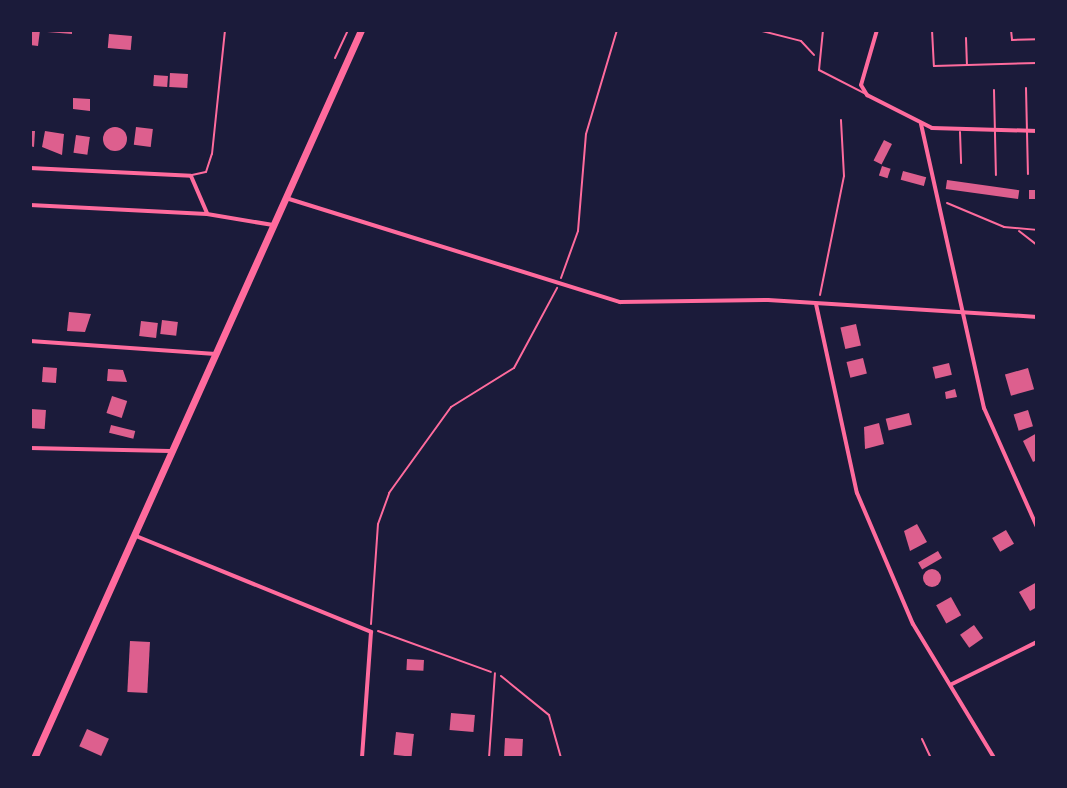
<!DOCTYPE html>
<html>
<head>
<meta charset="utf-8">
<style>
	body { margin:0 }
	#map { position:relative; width:1067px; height:788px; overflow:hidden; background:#1b1b3a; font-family:"Exo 2",sans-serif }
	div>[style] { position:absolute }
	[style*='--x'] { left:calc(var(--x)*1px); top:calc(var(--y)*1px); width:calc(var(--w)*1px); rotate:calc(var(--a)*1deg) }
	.building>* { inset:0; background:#dd5f8e; transform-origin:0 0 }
	.round { border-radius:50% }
	.path>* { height:2px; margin:-1px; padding:0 1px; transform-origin:1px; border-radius:1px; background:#ff6b9d }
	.service>* { height:2px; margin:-1px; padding:0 1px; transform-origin:1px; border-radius:1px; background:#ff6b9d }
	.minor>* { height:4px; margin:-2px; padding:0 2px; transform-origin:2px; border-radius:2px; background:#ff6b9d }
	.primary>* { height:7px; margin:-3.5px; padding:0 3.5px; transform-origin:3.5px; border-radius:3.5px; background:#ff6b9d }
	span { translate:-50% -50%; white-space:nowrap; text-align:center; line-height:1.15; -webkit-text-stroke:7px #1b1b3a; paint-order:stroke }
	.frame { position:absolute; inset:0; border:32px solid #1b1b3a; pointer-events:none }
</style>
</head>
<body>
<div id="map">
	<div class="building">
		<div style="clip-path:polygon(30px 30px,40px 30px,38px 46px,30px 45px)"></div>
		<div style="clip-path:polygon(47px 30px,72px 30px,72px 34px,47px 32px)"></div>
		<div style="left:109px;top:34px;width:23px;height:14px;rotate:5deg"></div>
		<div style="left:170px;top:73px;width:18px;height:14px;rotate:3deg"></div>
		<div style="left:154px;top:75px;width:14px;height:11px;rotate:4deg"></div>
		<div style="clip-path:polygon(73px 98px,90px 99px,90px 111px,73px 109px)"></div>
		<div style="left:136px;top:127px;width:17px;height:18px;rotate:7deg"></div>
		<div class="round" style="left:103px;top:127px;width:24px;height:24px"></div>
		<div style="clip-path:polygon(30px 131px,35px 131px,34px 147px,30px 146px)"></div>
		<div style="clip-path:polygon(45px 131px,64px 134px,62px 155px,42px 147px)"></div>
		<div style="left:76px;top:135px;width:14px;height:18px;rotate:8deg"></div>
		<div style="left:884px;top:140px;width:9px;height:23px;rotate:27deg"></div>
		<div style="left:882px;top:166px;width:9px;height:10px;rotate:18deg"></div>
		<div style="left:903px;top:171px;width:24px;height:9px;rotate:15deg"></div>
		<div style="left:947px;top:180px;width:73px;height:9px;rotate:8deg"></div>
		<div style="left:1029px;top:190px;width:8px;height:9px"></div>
		<div style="clip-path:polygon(69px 312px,91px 314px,85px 332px,67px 331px)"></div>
		<div style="left:162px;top:320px;width:16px;height:14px;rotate:7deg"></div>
		<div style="left:141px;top:321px;width:17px;height:15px;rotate:7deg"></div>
		<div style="left:856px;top:324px;width:22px;height:16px;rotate:77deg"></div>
		<div style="left:863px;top:358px;width:16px;height:17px;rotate:76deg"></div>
		<div style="left:949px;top:363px;width:12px;height:17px;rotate:76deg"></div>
		<div style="left:43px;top:367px;width:14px;height:15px;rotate:4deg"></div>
		<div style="left:1028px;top:368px;width:22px;height:24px;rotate:74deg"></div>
		<div style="clip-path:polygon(108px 369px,123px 370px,127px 382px,107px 381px)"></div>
		<div style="clip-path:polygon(955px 389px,957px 397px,946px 399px,945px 392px)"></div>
		<div style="left:112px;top:396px;width:16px;height:18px;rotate:18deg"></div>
		<div style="left:31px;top:409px;width:15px;height:19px;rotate:4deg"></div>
		<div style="left:1028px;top:410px;width:17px;height:15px;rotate:73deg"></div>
		<div style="left:909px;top:413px;width:12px;height:24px;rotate:76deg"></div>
		<div style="clip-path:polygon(879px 423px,884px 444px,865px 449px,864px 427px)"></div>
		<div style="left:111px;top:425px;width:25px;height:8px;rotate:14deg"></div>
		<div style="clip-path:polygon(1037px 433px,1037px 460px,1033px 462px,1023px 441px)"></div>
		<div style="clip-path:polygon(917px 524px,927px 542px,910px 551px,904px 531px)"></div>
		<div style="left:1006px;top:530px;width:16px;height:16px;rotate:60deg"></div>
		<div style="left:938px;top:551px;width:8px;height:23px;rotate:60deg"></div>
		<div class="round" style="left:923px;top:569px;width:18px;height:18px"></div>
		<div style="clip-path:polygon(1037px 582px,1037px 607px,1030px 611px,1019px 592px)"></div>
		<div style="left:951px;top:597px;width:21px;height:17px;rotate:61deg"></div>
		<div style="left:974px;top:625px;width:16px;height:17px;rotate:55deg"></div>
		<div style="left:130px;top:641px;width:20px;height:51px;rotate:3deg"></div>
		<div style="left:407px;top:659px;width:17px;height:11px;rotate:3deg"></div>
		<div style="left:451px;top:713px;width:24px;height:17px;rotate:5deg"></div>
		<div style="left:87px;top:729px;width:24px;height:19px;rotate:24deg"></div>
		<div style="left:396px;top:732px;width:18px;height:23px;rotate:6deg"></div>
		<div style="left:505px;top:738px;width:18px;height:19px;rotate:3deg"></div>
	</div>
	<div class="path">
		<div style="--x:758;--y:30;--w:44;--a:14.3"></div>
		<div style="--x:801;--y:41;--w:19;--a:47"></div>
		<div style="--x:335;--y:58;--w:31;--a:-65"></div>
		<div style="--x:947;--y:203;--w:62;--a:22.8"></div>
		<div style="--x:1004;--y:227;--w:33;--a:5"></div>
		<div style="--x:1019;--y:231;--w:23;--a:38"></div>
		<div style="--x:561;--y:278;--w:50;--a:-70.1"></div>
		<div style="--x:578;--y:231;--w:97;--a:-85.3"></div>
		<div style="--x:586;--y:134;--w:109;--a:-73.4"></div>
		<div style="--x:820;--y:295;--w:121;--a:-78.6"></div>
		<div style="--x:844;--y:176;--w:56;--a:-93.1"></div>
		<div style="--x:371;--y:624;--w:100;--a:-86"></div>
		<div style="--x:378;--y:524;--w:33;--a:-70"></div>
		<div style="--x:389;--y:493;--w:106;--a:-54.2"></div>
		<div style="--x:451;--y:407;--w:74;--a:-31.8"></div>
		<div style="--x:514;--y:368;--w:91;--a:-61.7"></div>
		<div style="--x:378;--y:631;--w:120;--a:19.9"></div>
		<div style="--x:501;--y:676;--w:62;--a:39.1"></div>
		<div style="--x:549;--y:715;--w:45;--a:74.4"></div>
		<div style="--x:922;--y:739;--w:21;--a:65"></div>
	</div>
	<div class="service">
		<div style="--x:823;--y:30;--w:40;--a:95.7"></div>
		<div style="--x:819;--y:70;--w:53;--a:27.1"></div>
		<div style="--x:932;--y:30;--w:36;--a:87"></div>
		<div style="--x:934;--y:66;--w:103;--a:-1.7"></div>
		<div style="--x:1011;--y:30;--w:10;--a:84"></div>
		<div style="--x:1012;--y:40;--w:25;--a:-2"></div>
		<div style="--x:966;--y:38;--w:27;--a:88"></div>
		<div style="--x:1026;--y:88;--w:86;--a:88.7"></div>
		<div style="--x:994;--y:90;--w:85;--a:88.7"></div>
		<div style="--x:960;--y:132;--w:31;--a:88"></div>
		<div style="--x:192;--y:175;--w:14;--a:-12"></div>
		<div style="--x:206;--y:172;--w:19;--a:-72"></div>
		<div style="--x:212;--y:154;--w:125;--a:-84"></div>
		<div style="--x:489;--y:758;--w:85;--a:-86"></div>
	</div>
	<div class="minor">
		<div style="--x:877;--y:30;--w:57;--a:106.2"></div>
		<div style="--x:861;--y:85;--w:12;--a:59"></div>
		<div style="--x:867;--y:95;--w:73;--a:26.9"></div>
		<div style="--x:932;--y:128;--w:105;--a:1.6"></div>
		<div style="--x:921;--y:124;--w:291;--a:77.5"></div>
		<div style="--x:984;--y:408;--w:130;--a:66"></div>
		<div style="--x:30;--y:168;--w:161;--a:2.8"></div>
		<div style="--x:191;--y:176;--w:40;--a:66.6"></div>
		<div style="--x:286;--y:198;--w:350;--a:17.3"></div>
		<div style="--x:620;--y:302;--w:148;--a:-0.8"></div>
		<div style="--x:768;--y:300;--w:270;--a:3.6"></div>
		<div style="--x:30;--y:205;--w:177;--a:2.9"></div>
		<div style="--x:207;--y:214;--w:67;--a:9.5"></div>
		<div style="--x:816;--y:304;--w:193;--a:77.8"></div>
		<div style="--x:857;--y:493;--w:142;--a:66.9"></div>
		<div style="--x:913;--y:624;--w:157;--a:58.8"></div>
		<div style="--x:30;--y:341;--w:186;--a:4"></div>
		<div style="--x:30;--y:448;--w:140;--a:1.2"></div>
		<div style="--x:136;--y:536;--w:254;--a:22.2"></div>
		<div style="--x:371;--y:632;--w:126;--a:94.1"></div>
		<div style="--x:952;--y:684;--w:95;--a:-26.3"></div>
	</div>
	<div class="primary">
		<div style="--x:34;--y:758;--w:798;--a:-65.81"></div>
	</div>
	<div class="frame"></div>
</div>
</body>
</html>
